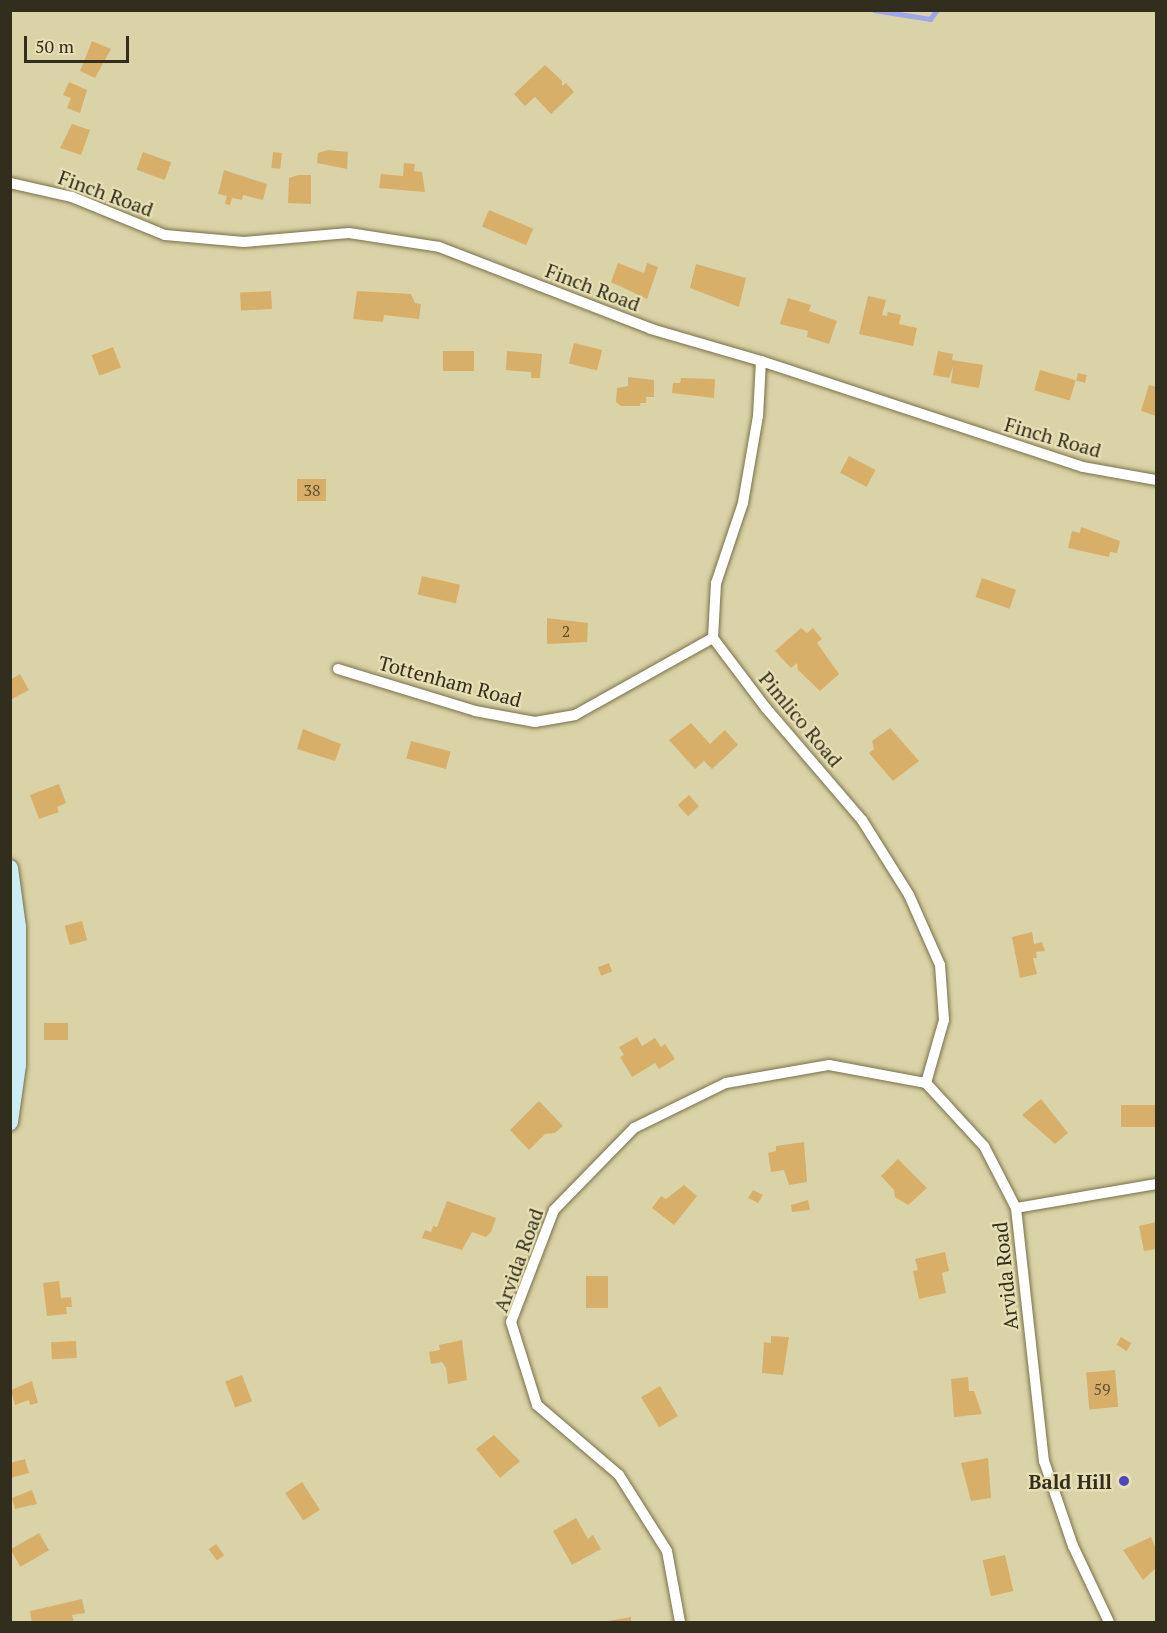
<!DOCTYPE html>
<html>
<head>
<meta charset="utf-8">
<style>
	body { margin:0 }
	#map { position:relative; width:1167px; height:1633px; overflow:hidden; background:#dad3a7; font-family:"PT Serif",serif }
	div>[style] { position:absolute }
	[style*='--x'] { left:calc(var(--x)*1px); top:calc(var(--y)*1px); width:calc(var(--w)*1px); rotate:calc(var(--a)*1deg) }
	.stream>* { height:4.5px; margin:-2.25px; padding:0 2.25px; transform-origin:2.25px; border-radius:2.25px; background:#a0a6eb }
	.building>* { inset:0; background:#d8af69; transform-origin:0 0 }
	.roads { filter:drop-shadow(0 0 2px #787149) drop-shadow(0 0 2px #787149) }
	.street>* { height:10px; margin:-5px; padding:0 5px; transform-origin:5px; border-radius:5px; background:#fff }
	.secondary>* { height:16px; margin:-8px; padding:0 8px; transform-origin:8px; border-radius:8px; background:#cdedf6 }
	.dots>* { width:16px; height:16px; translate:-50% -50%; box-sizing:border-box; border:3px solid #e7e0b4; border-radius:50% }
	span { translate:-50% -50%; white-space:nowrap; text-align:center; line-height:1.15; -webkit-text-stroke:4.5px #e7e0b4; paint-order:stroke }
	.number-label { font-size:16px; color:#5b4e30 }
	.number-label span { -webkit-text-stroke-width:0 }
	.street-label { font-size:20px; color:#312e1d }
	.poi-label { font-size:20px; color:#312e1d; font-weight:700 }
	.right { translate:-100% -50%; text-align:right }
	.frame { position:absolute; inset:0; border:12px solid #312e1d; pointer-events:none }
	.scale { position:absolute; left:24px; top:36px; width:105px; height:27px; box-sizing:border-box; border:3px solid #312e1d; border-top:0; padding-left:8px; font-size:18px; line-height:21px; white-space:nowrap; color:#312e1d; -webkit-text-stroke:4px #e7e0b4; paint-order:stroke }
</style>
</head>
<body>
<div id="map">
	<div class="stream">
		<div style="--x:874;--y:10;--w:57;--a:9.1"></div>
		<div style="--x:930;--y:19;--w:11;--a:-52"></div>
		<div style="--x:971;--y:10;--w:38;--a:0"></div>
		<div style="--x:1094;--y:10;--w:11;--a:0"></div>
	</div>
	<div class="building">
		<div style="clip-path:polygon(92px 41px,111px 49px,95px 78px,80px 71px)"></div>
		<div style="clip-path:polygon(545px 65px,562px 81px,562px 86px,566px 83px,574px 92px,551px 114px,535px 97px,525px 106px,514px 94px)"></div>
		<div style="clip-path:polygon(69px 82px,87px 90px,80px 113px,67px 108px,71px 98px,63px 95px)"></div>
		<div style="clip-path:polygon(72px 124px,90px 130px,81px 155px,60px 148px)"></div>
		<div style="clip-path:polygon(328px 150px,348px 152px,347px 169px,317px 163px,318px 153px)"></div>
		<div style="left:143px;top:152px;width:30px;height:19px;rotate:20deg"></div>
		<div style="left:273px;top:152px;width:9px;height:16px;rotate:6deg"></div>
		<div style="clip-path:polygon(404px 163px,415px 164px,414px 171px,422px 172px,425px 192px,379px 188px,381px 174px,403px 176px)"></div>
		<div style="clip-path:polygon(224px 170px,267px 184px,263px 200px,243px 195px,242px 200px,232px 198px,230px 205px,225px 204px,227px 196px,218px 194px)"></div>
		<div style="clip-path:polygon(298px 175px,311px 175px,311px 204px,288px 203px,289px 178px)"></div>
		<div style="left:489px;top:210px;width:48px;height:18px;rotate:23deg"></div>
		<div style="clip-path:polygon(618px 263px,644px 273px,647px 263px,658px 267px,647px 299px,611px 282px)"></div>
		<div style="clip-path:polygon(696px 264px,746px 278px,739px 307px,690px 288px)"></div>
		<div style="left:271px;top:291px;width:18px;height:31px;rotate:87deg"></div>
		<div style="clip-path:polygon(357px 291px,411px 294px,415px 303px,421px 304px,419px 319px,384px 315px,383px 322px,353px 319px)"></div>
		<div style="clip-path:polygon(868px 296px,886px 300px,882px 315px,887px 316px,888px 312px,901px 315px,899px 324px,917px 328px,913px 346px,859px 334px)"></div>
		<div style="clip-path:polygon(788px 298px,811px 305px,809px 311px,837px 321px,829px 344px,807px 337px,808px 331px,780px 324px)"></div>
		<div style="left:574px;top:343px;width:29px;height:21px;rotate:14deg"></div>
		<div style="left:113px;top:347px;width:22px;height:23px;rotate:69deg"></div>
		<div style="left:443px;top:351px;width:31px;height:20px"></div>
		<div style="clip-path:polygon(507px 351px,542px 354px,540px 378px,531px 378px,531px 372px,506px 370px)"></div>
		<div style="clip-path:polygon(938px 351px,953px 354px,952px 360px,983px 365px,979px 388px,951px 383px,953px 367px,949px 378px,933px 375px)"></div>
		<div style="left:1040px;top:370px;width:37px;height:21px;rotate:16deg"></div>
		<div style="left:1078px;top:373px;width:9px;height:8px;rotate:13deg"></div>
		<div style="clip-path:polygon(628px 377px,654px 380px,654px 397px,646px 397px,646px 403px,640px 403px,640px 406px,621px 406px,616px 402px,617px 388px,628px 386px)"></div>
		<div style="clip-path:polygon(681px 378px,715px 379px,714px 398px,672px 393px,673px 383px,680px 383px)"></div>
		<div style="clip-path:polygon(1149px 385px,1156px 387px,1156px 416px,1141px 411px)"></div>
		<div style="left:849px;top:456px;width:30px;height:19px;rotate:28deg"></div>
		<div style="left:297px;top:479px;width:29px;height:22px"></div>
		<div style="clip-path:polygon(1081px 527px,1120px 541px,1117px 553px,1110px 552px,1109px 557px,1068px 548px,1072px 531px,1080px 533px)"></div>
		<div style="left:422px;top:576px;width:39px;height:19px;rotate:13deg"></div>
		<div style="left:982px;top:578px;width:36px;height:20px;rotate:19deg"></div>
		<div style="clip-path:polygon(547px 618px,588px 623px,587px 642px,547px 644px)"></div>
		<div style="clip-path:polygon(801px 628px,807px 633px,813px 628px,822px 639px,817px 643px,839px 674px,820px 691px,798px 670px,797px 663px,791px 668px,775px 651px)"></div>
		<div style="clip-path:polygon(20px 674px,29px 690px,10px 700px,10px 680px)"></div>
		<div style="clip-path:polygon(691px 723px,710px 744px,725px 730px,738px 745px,712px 769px,704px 761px,695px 769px,669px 740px)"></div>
		<div style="clip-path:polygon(890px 728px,919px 761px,893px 781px,869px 753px,874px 749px,872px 741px)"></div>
		<div style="clip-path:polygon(303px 729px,341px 744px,335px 761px,297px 749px)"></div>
		<div style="left:411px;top:741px;width:41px;height:18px;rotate:15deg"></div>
		<div style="clip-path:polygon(59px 784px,66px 803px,57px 807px,59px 812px,39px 819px,30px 795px)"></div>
		<div style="left:689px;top:795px;width:15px;height:15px;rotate:48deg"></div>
		<div style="left:82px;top:921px;width:20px;height:18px;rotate:75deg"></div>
		<div style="clip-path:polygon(1032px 932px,1034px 944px,1042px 942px,1045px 951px,1036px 952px,1037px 958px,1033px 958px,1037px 974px,1020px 978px,1012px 937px)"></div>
		<div style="left:609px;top:963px;width:9px;height:12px;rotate:69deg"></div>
		<div style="left:44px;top:1023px;width:24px;height:17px"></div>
		<div style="clip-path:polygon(637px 1037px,642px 1046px,655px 1038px,661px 1047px,665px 1044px,675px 1059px,659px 1069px,655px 1063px,632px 1077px,620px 1057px,624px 1055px,619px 1047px)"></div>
		<div style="clip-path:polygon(1041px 1099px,1068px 1133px,1055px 1144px,1022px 1115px)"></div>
		<div style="clip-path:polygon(539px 1101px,563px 1126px,555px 1133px,545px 1134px,529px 1150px,510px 1130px)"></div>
		<div style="left:1156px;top:1105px;width:22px;height:35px;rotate:90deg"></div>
		<div style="clip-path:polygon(804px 1142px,807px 1182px,789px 1185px,784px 1170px,771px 1172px,768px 1153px,776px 1151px,776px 1146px)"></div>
		<div style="clip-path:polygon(898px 1159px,927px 1188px,908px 1205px,895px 1197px,894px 1190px,881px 1176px)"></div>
		<div style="clip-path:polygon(684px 1185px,697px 1196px,674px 1225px,652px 1208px,661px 1196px,666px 1199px)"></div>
		<div style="clip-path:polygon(753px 1190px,763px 1195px,758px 1203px,748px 1198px)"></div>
		<div style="clip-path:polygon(808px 1200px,810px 1210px,792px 1212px,791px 1205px)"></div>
		<div style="clip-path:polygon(447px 1201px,496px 1218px,491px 1232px,486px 1237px,472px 1232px,462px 1250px,422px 1238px,425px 1230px,431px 1232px,433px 1226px,437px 1227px)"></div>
		<div style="clip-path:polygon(1156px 1222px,1156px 1249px,1144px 1251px,1139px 1226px)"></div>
		<div style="clip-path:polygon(945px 1252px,949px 1271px,942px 1273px,946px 1293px,919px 1299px,913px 1271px,918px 1270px,915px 1259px)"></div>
		<div style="left:586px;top:1276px;width:22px;height:32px"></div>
		<div style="clip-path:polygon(59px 1281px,61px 1298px,71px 1297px,72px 1307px,66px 1307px,67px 1314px,47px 1316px,43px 1283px)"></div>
		<div style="clip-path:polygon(771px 1336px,789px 1337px,783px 1375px,762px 1373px,764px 1342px,771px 1343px)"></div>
		<div style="left:1121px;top:1337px;width:12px;height:9px;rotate:31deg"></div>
		<div style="clip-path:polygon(462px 1340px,467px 1380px,448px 1384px,446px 1368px,442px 1362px,431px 1364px,429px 1352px,440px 1350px,439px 1345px)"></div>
		<div style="left:76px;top:1341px;width:17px;height:25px;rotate:87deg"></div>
		<div style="left:1115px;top:1370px;width:37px;height:29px;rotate:85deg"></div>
		<div style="left:242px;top:1375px;width:28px;height:18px;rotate:69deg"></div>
		<div style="clip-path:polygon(968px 1377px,969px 1391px,974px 1391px,982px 1414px,954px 1417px,951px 1379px)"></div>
		<div style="clip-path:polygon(32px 1381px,38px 1403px,30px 1405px,29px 1400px,15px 1405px,11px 1390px)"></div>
		<div style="left:660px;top:1386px;width:35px;height:22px;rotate:59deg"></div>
		<div style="clip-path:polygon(494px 1435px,520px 1461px,500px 1478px,476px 1449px)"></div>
		<div style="clip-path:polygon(988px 1458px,991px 1498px,971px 1501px,961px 1463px)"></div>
		<div style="clip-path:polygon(25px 1459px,29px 1473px,10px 1478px,10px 1463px)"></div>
		<div style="left:302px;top:1482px;width:33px;height:20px;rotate:57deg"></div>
		<div style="clip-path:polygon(32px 1490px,37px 1504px,15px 1509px,12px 1498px)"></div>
		<div style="clip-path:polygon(576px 1518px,588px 1539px,593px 1535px,601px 1549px,572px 1565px,553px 1531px)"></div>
		<div style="left:39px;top:1533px;width:20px;height:33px;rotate:60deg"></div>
		<div style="clip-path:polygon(1151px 1537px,1156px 1549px,1156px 1568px,1143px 1580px,1123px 1550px)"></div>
		<div style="left:216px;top:1544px;width:14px;height:9px;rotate:54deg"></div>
		<div style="left:1005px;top:1555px;width:37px;height:23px;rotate:77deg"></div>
		<div style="clip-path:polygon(82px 1599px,85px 1613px,72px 1615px,74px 1622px,32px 1622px,30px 1611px)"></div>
		<div style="clip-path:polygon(631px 1617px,631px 1622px,608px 1622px,608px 1621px)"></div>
	</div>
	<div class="roads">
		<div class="street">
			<div style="--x:10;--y:183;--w:64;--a:12.7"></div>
			<div style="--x:72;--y:197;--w:100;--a:22.2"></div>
			<div style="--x:165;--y:235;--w:79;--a:5.1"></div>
			<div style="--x:244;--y:242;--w:105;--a:-4.9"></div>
			<div style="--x:349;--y:233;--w:91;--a:8.8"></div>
			<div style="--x:439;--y:247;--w:227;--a:21.1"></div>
			<div style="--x:651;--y:329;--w:115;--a:16.2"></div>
			<div style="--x:761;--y:361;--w:339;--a:18.2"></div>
			<div style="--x:1083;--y:467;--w:74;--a:10.1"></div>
			<div style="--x:761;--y:361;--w:55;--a:93.1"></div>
			<div style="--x:758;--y:416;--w:88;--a:99.8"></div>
			<div style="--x:743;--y:503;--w:84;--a:108.6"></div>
			<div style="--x:716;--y:583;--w:55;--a:93.1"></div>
			<div style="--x:713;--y:638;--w:88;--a:52.9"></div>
			<div style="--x:766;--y:708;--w:148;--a:49.4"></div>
			<div style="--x:862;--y:820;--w:89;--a:57.9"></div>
			<div style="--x:909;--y:895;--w:77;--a:66.1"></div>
			<div style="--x:940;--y:965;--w:55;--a:85.8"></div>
			<div style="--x:944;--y:1020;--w:66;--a:105.9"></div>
			<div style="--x:338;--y:669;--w:143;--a:17"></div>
			<div style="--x:475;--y:711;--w:61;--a:10.4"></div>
			<div style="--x:535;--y:722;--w:41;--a:-9.9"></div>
			<div style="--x:575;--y:715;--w:158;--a:-29.2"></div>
			<div style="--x:1016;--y:1208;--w:142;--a:-9.7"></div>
			<div style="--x:680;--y:1622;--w:72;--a:-100.4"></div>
			<div style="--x:667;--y:1551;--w:90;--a:-122.3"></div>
			<div style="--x:619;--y:1475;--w:108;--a:-139.5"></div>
			<div style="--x:537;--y:1405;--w:87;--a:-107.4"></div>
			<div style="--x:511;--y:1322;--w:120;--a:-69"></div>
			<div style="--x:554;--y:1210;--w:115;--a:-45.7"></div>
			<div style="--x:634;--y:1128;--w:102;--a:-26.1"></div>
			<div style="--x:726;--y:1083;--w:105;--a:-9.9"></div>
			<div style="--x:829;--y:1065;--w:99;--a:10.5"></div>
			<div style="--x:926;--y:1083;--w:86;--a:47.4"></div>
			<div style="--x:984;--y:1146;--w:70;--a:62.7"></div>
			<div style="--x:1016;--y:1208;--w:255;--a:83.7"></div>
			<div style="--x:1044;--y:1461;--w:90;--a:71.2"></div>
			<div style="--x:1073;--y:1546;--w:84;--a:64.7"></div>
		</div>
		<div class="secondary">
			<div style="--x:10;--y:868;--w:60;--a:82.3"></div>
			<div style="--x:18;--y:927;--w:138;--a:90"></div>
			<div style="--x:18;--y:1065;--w:58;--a:98"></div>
		</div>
	</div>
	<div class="dots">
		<div style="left:1124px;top:1481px;background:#4d45bc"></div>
	</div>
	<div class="number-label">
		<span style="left:312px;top:490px">38</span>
		<span style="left:566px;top:631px">2</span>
		<span style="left:1102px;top:1389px">59</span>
	</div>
	<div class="street-label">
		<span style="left:106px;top:193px;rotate:20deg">Finch Road</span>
		<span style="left:593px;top:287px;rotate:21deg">Finch Road</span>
		<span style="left:1053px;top:437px;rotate:16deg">Finch Road</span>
		<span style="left:450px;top:681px;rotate:15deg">Tottenham Road</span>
		<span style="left:801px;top:719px;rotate:50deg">Pimlico Road</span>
		<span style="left:518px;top:1260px;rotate:-70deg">Arvida Road</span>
		<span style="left:1005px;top:1276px;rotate:-96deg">Arvida Road</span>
	</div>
	<div class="poi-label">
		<span class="right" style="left:1112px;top:1481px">Bald Hill</span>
	</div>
	<div class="frame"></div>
	<div class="scale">50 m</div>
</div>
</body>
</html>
